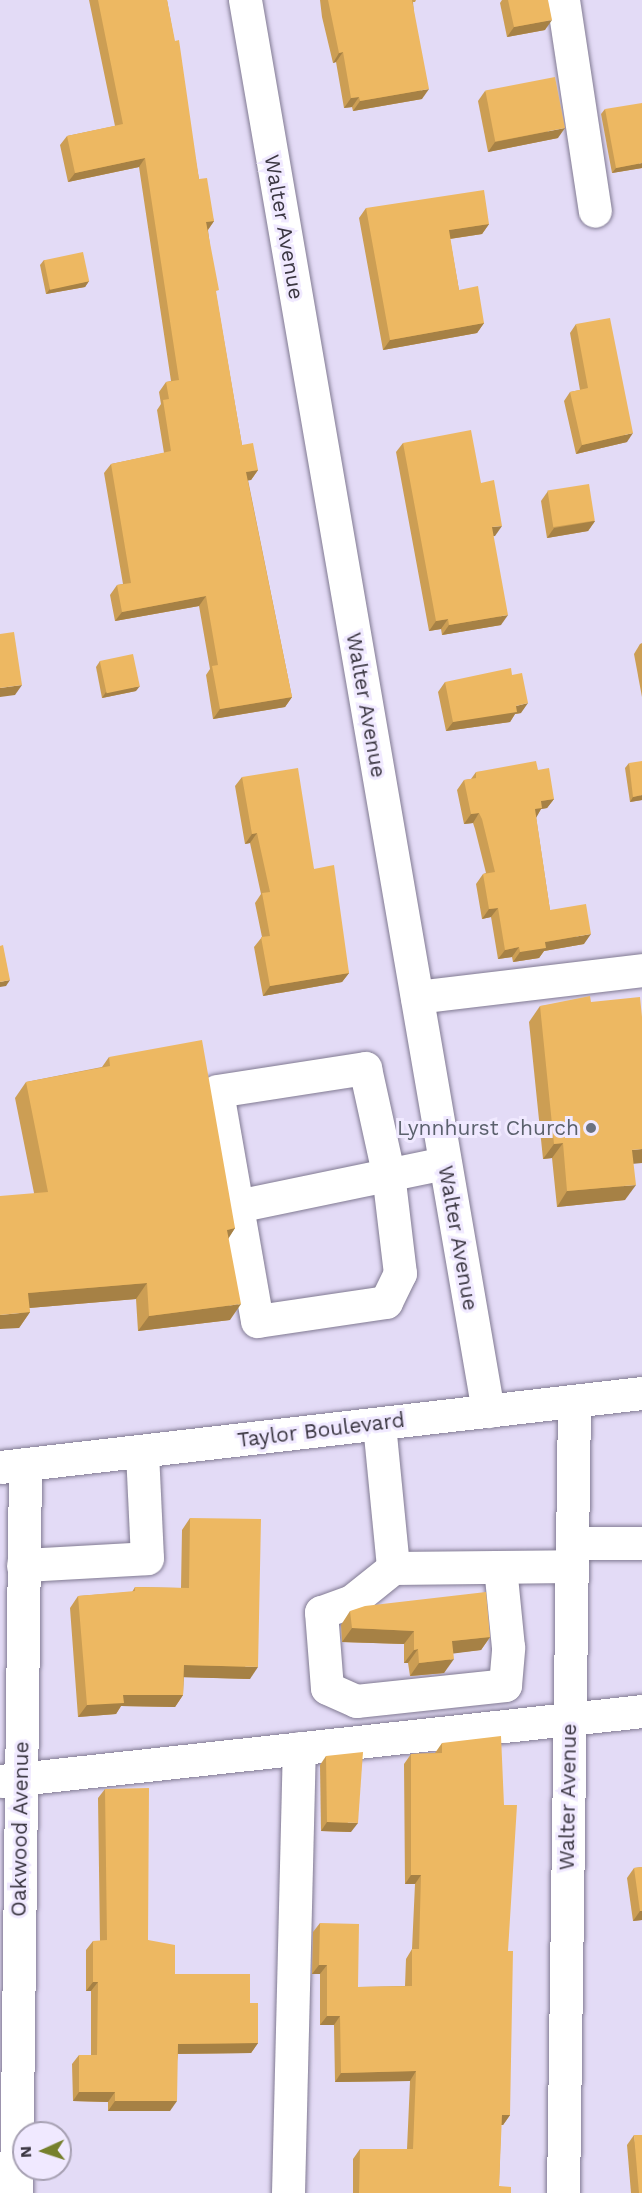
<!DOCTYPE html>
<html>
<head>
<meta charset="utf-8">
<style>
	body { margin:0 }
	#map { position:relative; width:642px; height:2193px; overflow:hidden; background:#e3dbf6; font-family:"Work Sans",sans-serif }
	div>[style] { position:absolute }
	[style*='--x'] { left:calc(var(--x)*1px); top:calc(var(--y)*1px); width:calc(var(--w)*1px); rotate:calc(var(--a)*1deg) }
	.roads { filter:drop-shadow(0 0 2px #817a92) drop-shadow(0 0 2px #817a92) }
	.minor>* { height:33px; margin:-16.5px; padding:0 16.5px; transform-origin:16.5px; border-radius:16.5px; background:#fff }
	.major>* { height:33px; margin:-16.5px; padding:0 16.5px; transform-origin:16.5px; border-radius:16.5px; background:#fff }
	.wall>* { inset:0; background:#cc9e54 }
	.shaded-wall>* { inset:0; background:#a68145 }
	.building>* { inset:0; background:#edb862; transform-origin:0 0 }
	.dots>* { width:16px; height:16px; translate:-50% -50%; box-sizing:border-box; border:3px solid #f0e9ff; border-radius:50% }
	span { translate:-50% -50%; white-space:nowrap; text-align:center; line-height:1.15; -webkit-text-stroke:6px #f0e9ff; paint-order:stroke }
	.street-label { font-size:21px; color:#3a3641 }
	.worship-label { font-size:21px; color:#5b616d }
	.right { translate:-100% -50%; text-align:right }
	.north { position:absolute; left:12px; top:2121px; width:60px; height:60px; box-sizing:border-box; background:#f0e9ff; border:2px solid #a7a1b3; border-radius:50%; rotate:267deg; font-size:16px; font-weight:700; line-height:24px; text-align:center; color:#3a3641 }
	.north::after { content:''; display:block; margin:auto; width:21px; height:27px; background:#76802c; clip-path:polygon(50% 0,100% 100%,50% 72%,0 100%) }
</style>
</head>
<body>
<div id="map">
	<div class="roads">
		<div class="minor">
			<div style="--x:245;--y:0;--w:1432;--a:80.23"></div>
			<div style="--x:563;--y:0;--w:213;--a:81.4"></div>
			<div style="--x:417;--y:997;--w:227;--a:-6.8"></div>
			<div style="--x:365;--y:1068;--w:107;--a:77.6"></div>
			<div style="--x:388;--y:1173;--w:101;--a:83.2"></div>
			<div style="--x:400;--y:1273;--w:32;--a:116"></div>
			<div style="--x:386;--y:1302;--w:130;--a:171.6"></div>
			<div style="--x:257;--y:1321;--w:233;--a:-99.9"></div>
			<div style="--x:217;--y:1091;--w:150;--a:-8.8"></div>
			<div style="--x:237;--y:1206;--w:212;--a:-11.7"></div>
			<div style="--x:379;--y:1424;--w:145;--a:84.4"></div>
			<div style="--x:393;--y:1568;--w:179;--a:-0.6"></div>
			<div style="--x:572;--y:1543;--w:70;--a:0"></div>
			<div style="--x:23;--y:1565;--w:124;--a:-3.2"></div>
			<div style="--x:147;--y:1558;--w:107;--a:-92.7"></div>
			<div style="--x:393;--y:1568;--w:53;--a:141.2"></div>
			<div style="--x:352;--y:1601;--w:33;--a:160"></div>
			<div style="--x:321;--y:1612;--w:76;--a:85.5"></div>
			<div style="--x:327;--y:1688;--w:32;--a:24"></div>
			<div style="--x:356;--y:1701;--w:150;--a:-6.1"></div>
			<div style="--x:505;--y:1685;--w:38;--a:-85"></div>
			<div style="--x:508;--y:1647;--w:80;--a:-95.7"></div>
			<div style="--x:0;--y:1781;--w:646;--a:-6.22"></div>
			<div style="--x:16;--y:2193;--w:729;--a:-89.29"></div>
			<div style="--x:288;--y:2193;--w:445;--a:-88.6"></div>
			<div style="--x:563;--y:2193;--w:791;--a:-89.2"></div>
		</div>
		<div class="major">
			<div style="--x:0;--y:1467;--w:646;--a:-6.58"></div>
		</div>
	</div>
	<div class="wall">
		<div style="clip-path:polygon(89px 0,167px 0,199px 179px,214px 221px,208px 230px,216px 294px,242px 445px,258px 470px,251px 480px,248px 480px,292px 697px,285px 707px,213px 719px,206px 675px,210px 669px,199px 606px,115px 621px,110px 595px,117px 585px,123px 584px,104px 473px,111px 464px,164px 453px,157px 410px,161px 404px,159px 392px,166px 382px,171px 381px,139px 167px,68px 182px,60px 145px,67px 136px,115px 126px)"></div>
		<div style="clip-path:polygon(320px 0,416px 0,415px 2px,413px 2px,422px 99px,353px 111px,352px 107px,344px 108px,336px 62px,333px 63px,322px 17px)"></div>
		<div style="clip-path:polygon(502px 0,548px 0,545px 30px,507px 37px,500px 3px)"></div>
		<div style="clip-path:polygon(485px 91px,558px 138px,488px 152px,478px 101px)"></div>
		<div style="clip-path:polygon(605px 109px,642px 168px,612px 173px,601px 114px)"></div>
		<div style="clip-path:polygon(366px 208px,489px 224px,482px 234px,450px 239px,459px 290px,484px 323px,477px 333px,383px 350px,359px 218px)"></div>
		<div style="clip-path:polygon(44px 260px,89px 281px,85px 287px,46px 294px,40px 265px)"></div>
		<div style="clip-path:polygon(576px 324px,627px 442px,576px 454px,564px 401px,570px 392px,580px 390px,570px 333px)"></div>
		<div style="clip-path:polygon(403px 443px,481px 483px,495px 536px,493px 536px,501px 625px,442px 635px,441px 629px,429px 631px,396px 452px)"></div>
		<div style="clip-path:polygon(548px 491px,595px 521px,588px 531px,547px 538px,541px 501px)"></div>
		<div style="clip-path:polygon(642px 643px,642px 697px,634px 654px,640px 644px)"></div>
		<div style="clip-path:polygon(100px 661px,136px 691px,102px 698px,96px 667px)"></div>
		<div style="clip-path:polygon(445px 682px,521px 713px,515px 714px,510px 722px,446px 731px,438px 692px)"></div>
		<div style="clip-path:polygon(629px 763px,642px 800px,630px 802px,625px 768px)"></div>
		<div style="clip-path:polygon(538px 770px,554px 799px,547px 808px,541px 809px,536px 817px,550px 910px,584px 944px,544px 951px,539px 958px,513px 962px,512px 957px,498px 959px,491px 917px,482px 919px,476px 884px,483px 874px,486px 873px,475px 829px,473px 823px,464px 824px,457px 790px,464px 780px,471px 779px,476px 772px)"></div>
		<div style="clip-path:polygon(242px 777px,314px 869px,349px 973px,342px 982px,263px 996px,254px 947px,262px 937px,255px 903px,261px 894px,250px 843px,245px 844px,235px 786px)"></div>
		<div style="clip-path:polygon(591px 1002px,625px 1200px,557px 1207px,552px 1158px,543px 1159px,529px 1022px,540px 1006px)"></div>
		<div style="clip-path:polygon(109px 1057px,235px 1228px,228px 1238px,230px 1320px,138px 1331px,136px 1299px,29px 1308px,30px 1312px,19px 1328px,34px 1193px,15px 1098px,26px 1082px,102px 1067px)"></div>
		<div style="clip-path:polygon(190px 1518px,250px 1679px,184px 1677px,183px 1695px,175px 1707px,121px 1706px,116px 1714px,78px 1717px,70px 1608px,78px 1596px,132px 1592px,135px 1587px,181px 1588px,182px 1530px)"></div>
		<div style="clip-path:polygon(350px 1611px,490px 1637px,481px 1650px,453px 1653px,444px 1673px,410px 1676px,408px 1663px,404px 1663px,404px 1644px,342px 1642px,341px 1625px)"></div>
		<div style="clip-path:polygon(442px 1743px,508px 1951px,510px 2115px,503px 2125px,501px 2125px,499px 2186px,511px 2193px,353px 2193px,353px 2159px,360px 2149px,407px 2149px,410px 2081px,335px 2082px,334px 2025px,320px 2025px,320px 1974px,312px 1974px,313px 1932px,320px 1923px,358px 1987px,405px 1986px,406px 1959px,412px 1949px,415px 1884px,405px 1884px,404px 1764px,411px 1754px,435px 1753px)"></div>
		<div style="clip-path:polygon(326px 1756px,351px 1832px,321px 1831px,320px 1765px)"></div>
		<div style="clip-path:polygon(105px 1789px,148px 1940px,175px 1974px,250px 2003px,258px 2043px,251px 2053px,178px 2054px,170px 2111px,108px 2111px,108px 2102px,73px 2101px,72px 2064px,79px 2055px,91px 2055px,91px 1991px,86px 1991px,86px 1950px,93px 1941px,100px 1941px,98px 1798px)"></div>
		<div style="clip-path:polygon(642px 1867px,642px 1920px,633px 1921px,627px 1878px,634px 1868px)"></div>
		<div style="clip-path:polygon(634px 2135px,642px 2193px,631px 2193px,627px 2145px)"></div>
	</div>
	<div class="shaded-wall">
		<div style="clip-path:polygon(552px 20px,545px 30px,507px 37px,514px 27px)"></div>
		<div style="clip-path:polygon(343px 52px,336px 62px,333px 63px,339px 53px)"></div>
		<div style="clip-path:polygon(429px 89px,422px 99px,353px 111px,360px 101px)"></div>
		<div style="clip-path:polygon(359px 97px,352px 107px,344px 108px,351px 98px)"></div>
		<div style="clip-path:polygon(565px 128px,558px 138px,488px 152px,495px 142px)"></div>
		<div style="clip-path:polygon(145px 158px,139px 167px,68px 182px,75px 173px)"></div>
		<div style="clip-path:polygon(642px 163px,642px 168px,612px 173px,616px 168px)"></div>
		<div style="clip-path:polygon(214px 221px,207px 231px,206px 222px)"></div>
		<div style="clip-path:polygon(489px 224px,482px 234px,442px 240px,449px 230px)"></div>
		<div style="clip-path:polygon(89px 281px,85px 287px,46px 294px,50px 289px)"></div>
		<div style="clip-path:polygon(484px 323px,477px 333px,383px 350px,390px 340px)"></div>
		<div style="clip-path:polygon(633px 433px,627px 442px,576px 454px,582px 445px)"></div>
		<div style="clip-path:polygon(258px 470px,251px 480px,240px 482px,246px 472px)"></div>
		<div style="clip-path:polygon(595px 521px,588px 531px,547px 538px,554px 528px)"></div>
		<div style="clip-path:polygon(502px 526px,495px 536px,485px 537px,492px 527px)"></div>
		<div style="clip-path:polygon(206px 596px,199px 606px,115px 621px,122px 612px)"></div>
		<div style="clip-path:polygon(508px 615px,501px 625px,442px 635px,449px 625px)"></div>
		<div style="clip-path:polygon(448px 619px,441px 629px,429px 631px,436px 621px)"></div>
		<div style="clip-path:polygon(22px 685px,15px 695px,0 697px,0 688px)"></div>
		<div style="clip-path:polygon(140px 686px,136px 691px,102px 698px,106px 692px)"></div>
		<div style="clip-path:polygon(292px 697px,285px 707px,213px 719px,220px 709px)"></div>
		<div style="clip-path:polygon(528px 703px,521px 713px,515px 714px,510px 722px,446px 731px,453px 722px)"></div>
		<div style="clip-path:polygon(642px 795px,642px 800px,630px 802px,633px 797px)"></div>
		<div style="clip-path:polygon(554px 799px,547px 808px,541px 809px,536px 818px,528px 819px,541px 801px)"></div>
		<div style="clip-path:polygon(479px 813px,473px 823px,464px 824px,471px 814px)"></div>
		<div style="clip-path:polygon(257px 833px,250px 843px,245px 844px,252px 834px)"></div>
		<div style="clip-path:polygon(498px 908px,491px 917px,482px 919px,489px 909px)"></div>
		<div style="clip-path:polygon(591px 934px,584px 944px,544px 951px,539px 958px,513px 962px,520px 952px,545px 942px)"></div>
		<div style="clip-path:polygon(519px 947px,512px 957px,498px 959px,505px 950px)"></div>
		<div style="clip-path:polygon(349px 973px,342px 982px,263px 996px,270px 986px)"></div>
		<div style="clip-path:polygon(10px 980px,6px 986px,0 987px,0 982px)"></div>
		<div style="clip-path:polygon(563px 1143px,552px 1158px,543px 1159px,554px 1144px)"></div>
		<div style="clip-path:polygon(642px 1149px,642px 1163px,621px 1165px,632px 1150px)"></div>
		<div style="clip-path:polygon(636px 1185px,625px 1200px,557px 1207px,567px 1191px)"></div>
		<div style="clip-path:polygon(235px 1228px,225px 1244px,227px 1230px)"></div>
		<div style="clip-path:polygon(147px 1283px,136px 1299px,17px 1309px,28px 1293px)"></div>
		<div style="clip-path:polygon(241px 1304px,230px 1320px,138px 1331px,149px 1316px)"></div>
		<div style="clip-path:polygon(30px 1312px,19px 1328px,0 1329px,0 1315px)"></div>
		<div style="clip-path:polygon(352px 1628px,414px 1631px,404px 1644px,342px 1642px)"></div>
		<div style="clip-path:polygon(490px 1637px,481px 1650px,442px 1655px,452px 1641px)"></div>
		<div style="clip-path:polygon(418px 1649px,408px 1663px,404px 1663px,414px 1650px)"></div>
		<div style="clip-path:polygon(454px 1659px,444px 1673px,410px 1676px,419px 1663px)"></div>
		<div style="clip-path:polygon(184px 1665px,258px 1667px,250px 1679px,176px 1677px)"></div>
		<div style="clip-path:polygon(123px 1695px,183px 1695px,175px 1707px,121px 1706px,116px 1714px,78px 1717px,87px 1705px)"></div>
		<div style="clip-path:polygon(327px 1822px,358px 1823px,351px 1832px,321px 1831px)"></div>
		<div style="clip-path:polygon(411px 1875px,421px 1875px,415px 1884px,405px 1884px)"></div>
		<div style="clip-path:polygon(640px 1911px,642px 1911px,642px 1920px,633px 1921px)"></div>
		<div style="clip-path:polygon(319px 1965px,327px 1965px,320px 1974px,312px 1974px)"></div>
		<div style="clip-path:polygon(93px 1982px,98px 1982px,91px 1991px,86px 1991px)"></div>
		<div style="clip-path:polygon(327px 2016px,340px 2016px,334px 2025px,320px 2025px)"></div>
		<div style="clip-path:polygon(258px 2043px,251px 2053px,171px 2054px,178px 2044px)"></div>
		<div style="clip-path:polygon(416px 2071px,410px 2081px,335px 2082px,341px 2073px)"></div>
		<div style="clip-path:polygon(79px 2092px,115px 2092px,108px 2102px,73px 2101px)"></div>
		<div style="clip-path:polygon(115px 2101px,177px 2101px,170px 2111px,108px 2111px)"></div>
		<div style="clip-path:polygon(502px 2115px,510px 2115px,503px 2125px,495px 2125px)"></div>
	</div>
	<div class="building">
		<div style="clip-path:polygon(98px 0,167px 0,175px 41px,179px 40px,199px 179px,207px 178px,214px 221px,206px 222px,219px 290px,216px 291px,242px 445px,253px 443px,258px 470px,246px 472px,292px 697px,220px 709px,212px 666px,218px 665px,206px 596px,122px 612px,117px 585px,131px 583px,111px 464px,171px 451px,163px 400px,169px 399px,166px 382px,179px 380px,145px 158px,75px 173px,67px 136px,123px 124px)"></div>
		<div style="clip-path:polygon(328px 0,412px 0,429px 89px,360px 101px,359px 97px,351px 98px,343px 52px,339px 53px)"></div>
		<div style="clip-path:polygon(508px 0,548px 0,552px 20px,514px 27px)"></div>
		<div style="left:555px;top:77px;width:52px;height:71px;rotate:79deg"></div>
		<div style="clip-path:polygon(642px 103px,642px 163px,616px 168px,605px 109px)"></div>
		<div style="clip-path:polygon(484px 190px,489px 224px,449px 230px,459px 290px,478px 286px,484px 323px,390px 340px,366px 208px)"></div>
		<div style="left:83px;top:252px;width:30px;height:40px;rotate:78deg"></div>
		<div style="clip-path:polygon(610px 318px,633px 433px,582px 445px,570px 392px,588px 388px,576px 324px)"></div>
		<div style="clip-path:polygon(471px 430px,481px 483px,494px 480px,502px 526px,492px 527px,508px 615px,449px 625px,448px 619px,436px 621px,403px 443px)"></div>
		<div style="left:589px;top:484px;width:37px;height:42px;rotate:81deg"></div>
		<div style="clip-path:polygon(14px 632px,22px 685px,0 688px,0 634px)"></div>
		<div style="left:133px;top:654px;width:33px;height:34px;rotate:78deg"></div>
		<div style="clip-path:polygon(511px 668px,512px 675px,522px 673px,528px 703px,516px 706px,517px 712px,453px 722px,445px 682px)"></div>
		<div style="clip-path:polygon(536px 761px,538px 770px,549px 768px,554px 799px,541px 801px,542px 808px,535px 809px,550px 910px,586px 904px,591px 934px,545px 942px,546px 948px,520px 952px,519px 947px,505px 950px,498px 908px,489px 909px,483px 874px,495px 872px,482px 819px,479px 813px,471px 814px,464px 780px,476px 778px,476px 772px)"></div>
		<div style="clip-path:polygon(642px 761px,642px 795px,633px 797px,629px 763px)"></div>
		<div style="clip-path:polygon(298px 768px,314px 869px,334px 865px,349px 973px,270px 986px,261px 937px,270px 936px,262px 893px,270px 892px,257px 833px,252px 834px,242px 777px)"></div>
		<div style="clip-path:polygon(3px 945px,10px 980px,0 982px,0 946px)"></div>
		<div style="clip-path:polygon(590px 996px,591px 1002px,640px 997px,642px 1017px,642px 1149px,632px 1150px,636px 1185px,567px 1191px,563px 1143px,554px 1144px,540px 1006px)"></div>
		<div style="clip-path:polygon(202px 1040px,235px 1228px,227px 1230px,241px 1304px,149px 1316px,147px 1283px,28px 1293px,30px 1312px,0 1315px,0 1196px,48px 1192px,26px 1082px,110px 1066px,109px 1057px)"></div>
		<div style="clip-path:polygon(190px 1518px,261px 1519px,258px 1667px,184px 1665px,183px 1695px,123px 1695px,124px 1703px,87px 1705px,78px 1596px,135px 1591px,135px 1587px,189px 1588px)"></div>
		<div style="clip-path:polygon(486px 1592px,490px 1637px,452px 1641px,454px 1659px,419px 1663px,418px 1649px,414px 1650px,414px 1631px,352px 1628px,350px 1611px,365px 1606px)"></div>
		<div style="clip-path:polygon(501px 1736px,504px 1805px,517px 1805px,508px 1951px,513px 1951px,510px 2115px,502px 2115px,499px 2186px,511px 2187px,511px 2193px,359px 2193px,360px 2149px,413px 2149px,416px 2071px,341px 2073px,340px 2016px,327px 2016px,327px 1965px,319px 1965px,320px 1923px,359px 1924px,358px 1987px,412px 1986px,412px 1949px,419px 1949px,421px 1875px,411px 1875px,411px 1754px,442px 1753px,442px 1743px)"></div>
		<div style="clip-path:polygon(363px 1752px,358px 1823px,327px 1822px,326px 1756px)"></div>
		<div style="clip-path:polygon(149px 1788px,148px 1940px,175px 1945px,175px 1974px,250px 1974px,250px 2003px,258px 2003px,258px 2043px,178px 2044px,177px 2101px,115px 2101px,115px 2092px,79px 2092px,79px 2055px,97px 2055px,98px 1982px,93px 1982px,93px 1941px,107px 1940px,105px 1789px)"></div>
		<div style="clip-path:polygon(642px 1867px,642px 1911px,640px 1911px,634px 1868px)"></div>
		<div style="clip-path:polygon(634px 2135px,642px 2135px,642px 2193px,639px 2193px)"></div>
	</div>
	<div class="dots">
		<div style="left:591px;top:1128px;background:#6b7280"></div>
	</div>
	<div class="street-label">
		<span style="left:284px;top:227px;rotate:80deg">Walter Avenue</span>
		<span style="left:366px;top:705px;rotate:80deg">Walter Avenue</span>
		<span style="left:458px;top:1238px;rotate:80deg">Walter Avenue</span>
		<span style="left:321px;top:1430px;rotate:-7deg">Taylor Boulevard</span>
		<span style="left:568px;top:1797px;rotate:-89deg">Walter Avenue</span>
		<span style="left:20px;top:1829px;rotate:-89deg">Oakwood Avenue</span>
	</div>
	<div class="worship-label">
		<span class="right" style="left:579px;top:1128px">Lynnhurst Church</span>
	</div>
	<div class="north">N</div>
</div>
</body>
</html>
